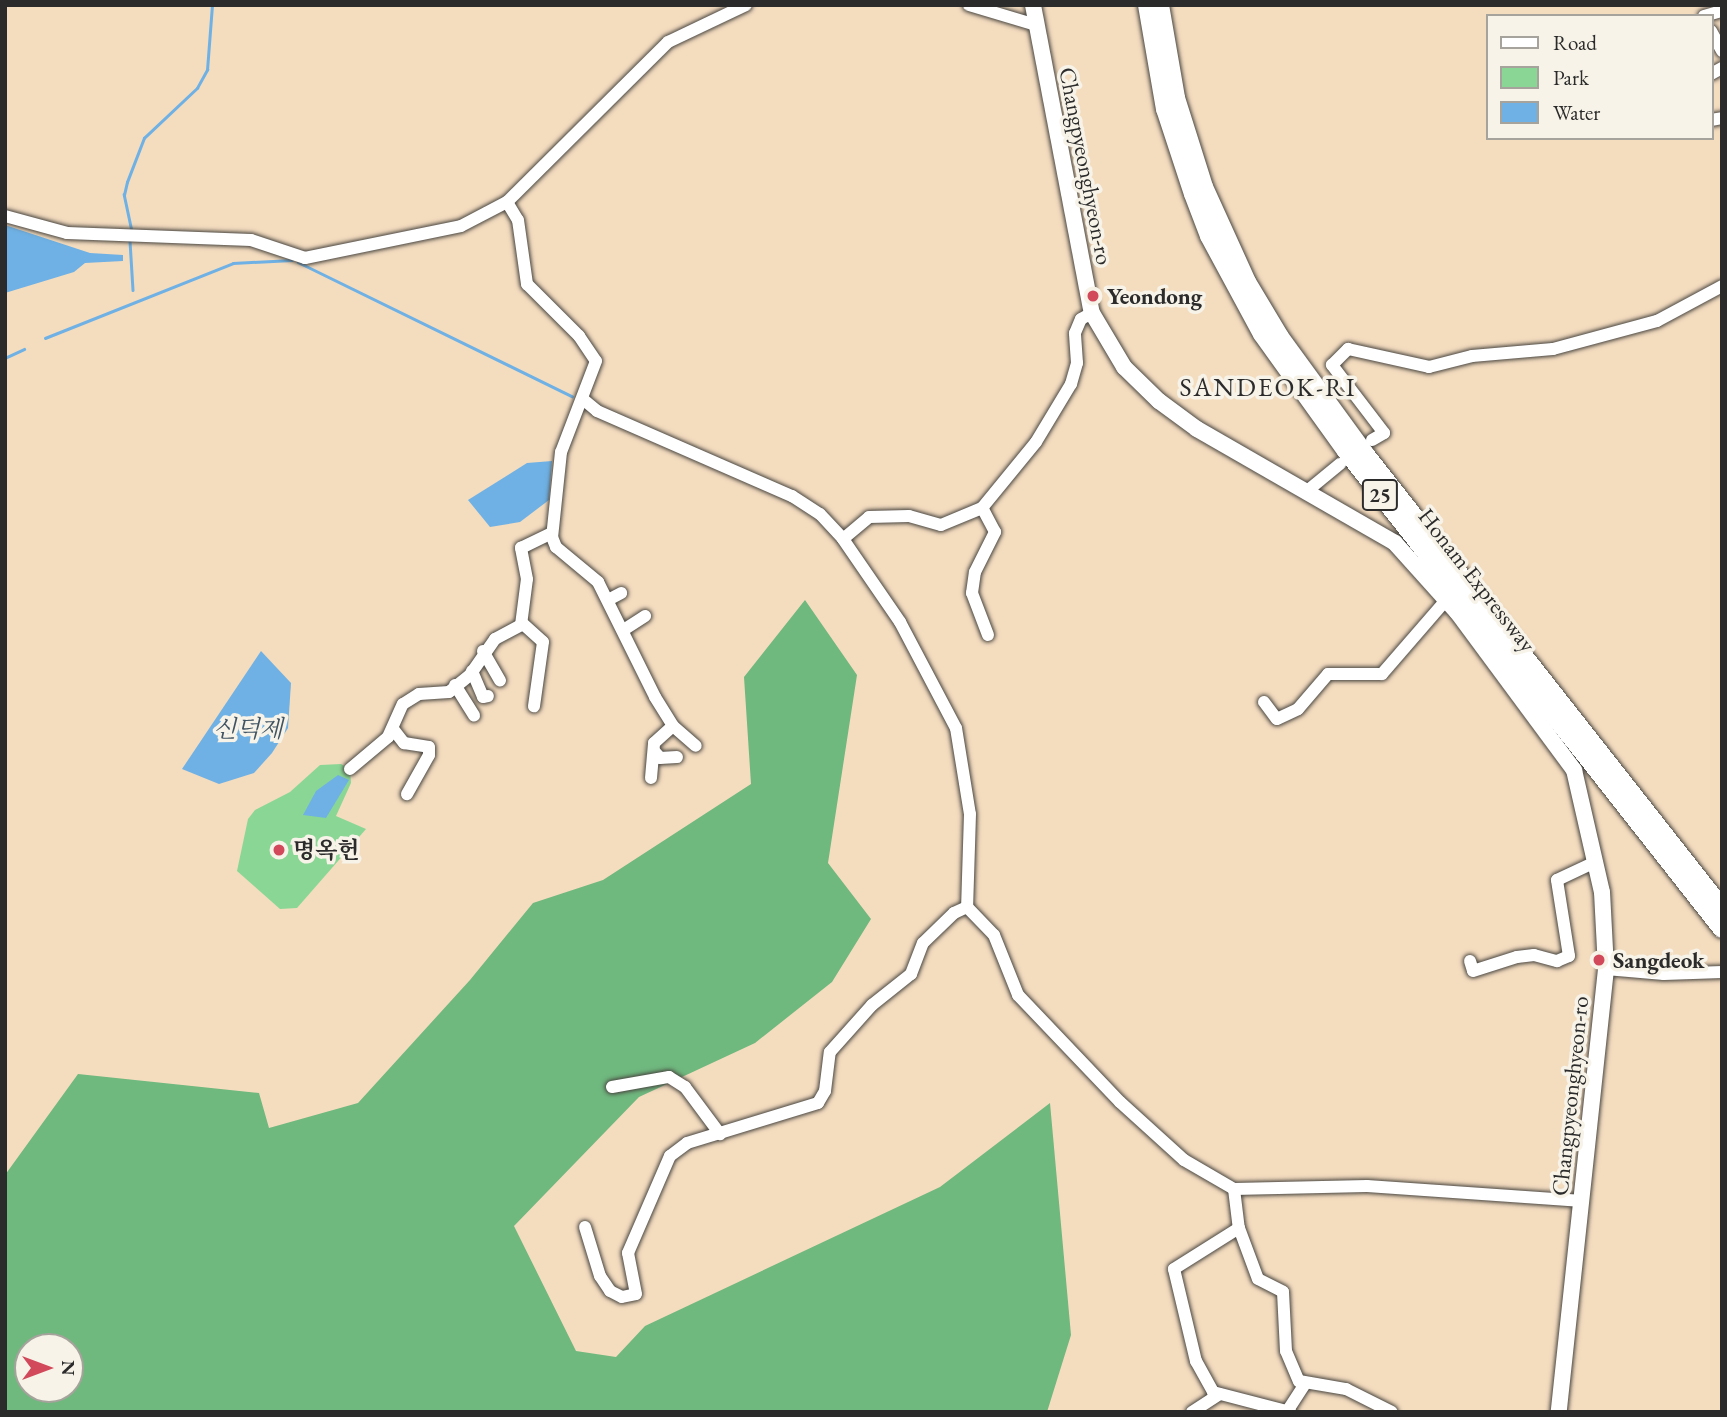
<!DOCTYPE html>
<html>
<head>
<meta charset="utf-8">
<style>
	body { margin:0 }
	#map { position:relative; width:1727px; height:1417px; overflow:hidden; background:#f4dcbf; font-family:"EB Garamond","Noto Serif KR",serif }
	div>[style] { position:absolute }
	[style*='--x'] { left:calc(var(--x)*1px); top:calc(var(--y)*1px); width:calc(var(--w)*1px); rotate:calc(var(--a)*1deg) }
	.green>* { inset:0; background:#8ad795 }
	.forest>* { inset:0; background:#6fb87e }
	.water>* { inset:0; background:#6fb1e4 }
	.stream>* { height:2.5px; margin:-1.25px; padding:0 1.25px; transform-origin:1.25px; border-radius:1.25px; background:#6fb1e4 }
	.roads { filter:drop-shadow(0 0 2px #494641) drop-shadow(0 0 2px #494641) }
	.minor>* { height:12px; margin:-6px; padding:0 6px; transform-origin:6px; border-radius:6px; background:#fff }
	.major>* { height:16px; margin:-8px; padding:0 8px; transform-origin:8px; border-radius:8px; background:#fff }
	.highway>* { height:18px; margin:-9px; padding:0 9px; transform-origin:9px; border-radius:9px; background:#fff }
	.dots>* { width:19px; height:19px; translate:-50% -50%; box-sizing:border-box; border:4px solid #f7f3e8; border-radius:50% }
	span { translate:-50% -50%; white-space:nowrap; text-align:center; line-height:1.15; -webkit-text-stroke:7px #f7f3e8; paint-order:stroke }
	.shield-label span { padding:2px 5px; background:#f7f3e8; border:2px solid; border-radius:5px; -webkit-text-stroke-width:0 }
	.shield-label { font-size:21px; color:#2b2b2b; font-weight:700 }
	.street-label { font-size:23px; color:#2b2b2b }
	.poi-label { font-size:23px; color:#2b2b2b; font-weight:700 }
	.left { translate:0 -50%; text-align:left }
	.water-label { font-size:24px; color:#3f5362; font-style:italic }
	.quarter-label { font-size:26px; color:#2b2b2b; letter-spacing:2px }
	.frame { position:absolute; inset:0; border:7px solid #2b2b2b; pointer-events:none }
	.legend { position:absolute; left:1486px; top:14px; width:228px; height:126px; box-sizing:border-box; background:#f7f3e8; border:2px solid #a5a39c; margin:0; padding:9px 12px; list-style:none; font-size:21px; color:#2b2b2b }
	.legend li { display:flex; align-items:center; gap:14px; height:35px }
	.legend b { width:35px; border:2px solid #a5a39c }
	.north { position:absolute; left:14px; top:1333px; width:70px; height:70px; box-sizing:border-box; background:#f7f3e8; border:2px solid #a5a39c; border-radius:50%; rotate:90deg; font-size:19px; font-weight:700; line-height:28px; text-align:center; color:#2b2b2b }
	.north::after { content:''; display:block; margin:auto; width:24px; height:32px; background:#d1495b; clip-path:polygon(50% 0,100% 100%,50% 72%,0 100%) }
</style>
</head>
<body>
<div id="map">
	<div class="green">
		<div style="clip-path:polygon(341px 764px,350px 769px,351px 783px,336px 816px,366px 829px,297px 908px,280px 909px,237px 871px,248px 819px,255px 810px,290px 792px,320px 765px)"></div>
	</div>
	<div class="forest">
		<div style="clip-path:polygon(evenodd,805px 600px,857px 675px,828px 863px,871px 919px,832px 982px,755px 1043px,639px 1097px,514px 1226px,576px 1351px,616px 1357px,645px 1326px,940px 1187px,1050px 1103px,1071px 1335px,1047px 1412px,5px 1412px,5px 1175px,78px 1074px,259px 1093px,269px 1128px,358px 1103px,470px 980px,533px 903px,603px 880px,751px 784px,744px 677px,805px 600px,28px 1347px,70px 1347px,70px 1389px,28px 1389px,28px 1347px)"></div>
	</div>
	<div class="water">
		<div style="clip-path:polygon(5px 225px,90px 253px,123px 255px,123px 261px,85px 263px,74px 272px,5px 293px)"></div>
		<div style="clip-path:polygon(552px 461px,549px 500px,520px 522px,490px 527px,468px 500px,527px 463px)"></div>
		<div style="clip-path:polygon(261px 651px,291px 683px,288px 728px,272px 753px,254px 773px,219px 784px,182px 769px)"></div>
		<div style="clip-path:polygon(338px 775px,349px 780px,326px 818px,303px 815px,316px 791px)"></div>
	</div>
	<div class="stream">
		<div style="--x:131;--y:229;--w:35;--a:-102"></div>
		<div style="--x:124;--y:195;--w:13;--a:-77"></div>
		<div style="--x:127;--y:182;--w:47;--a:-68.9"></div>
		<div style="--x:144;--y:138;--w:73;--a:-43.3"></div>
		<div style="--x:197;--y:88;--w:21;--a:-61"></div>
		<div style="--x:207;--y:70;--w:65;--a:-85.6"></div>
		<div style="--x:130;--y:241;--w:49;--a:86.5"></div>
		<div style="--x:298;--y:262;--w:305;--a:26.1"></div>
		<div style="--x:45;--y:338;--w:202;--a:-21.7"></div>
		<div style="--x:233;--y:263;--w:59;--a:-2.9"></div>
		<div style="--x:5;--y:358;--w:21;--a:-25"></div>
	</div>
	<div class="roads">
		<div class="minor">
			<div style="--x:969;--y:5;--w:70;--a:16.6"></div>
			<div style="--x:1704;--y:16;--w:19;--a:-16"></div>
			<div style="--x:1711;--y:31;--w:23;--a:61"></div>
			<div style="--x:1711;--y:74;--w:13;--a:-29"></div>
			<div style="--x:1711;--y:120;--w:11;--a:-10"></div>
			<div style="--x:507;--y:202;--w:21;--a:59"></div>
			<div style="--x:518;--y:220;--w:65;--a:82"></div>
			<div style="--x:527;--y:284;--w:74;--a:45"></div>
			<div style="--x:579;--y:336;--w:30;--a:56"></div>
			<div style="--x:596;--y:361;--w:97;--a:111"></div>
			<div style="--x:561;--y:452;--w:85;--a:96"></div>
			<div style="--x:552;--y:537;--w:11;--a:68"></div>
			<div style="--x:556;--y:547;--w:55;--a:39.8"></div>
			<div style="--x:598;--y:582;--w:128;--a:63.6"></div>
			<div style="--x:655;--y:697;--w:34;--a:58"></div>
			<div style="--x:673;--y:726;--w:30;--a:41"></div>
			<div style="--x:5;--y:216;--w:64;--a:15.3"></div>
			<div style="--x:67;--y:233;--w:184;--a:2.2"></div>
			<div style="--x:251;--y:240;--w:57;--a:18.4"></div>
			<div style="--x:305;--y:258;--w:159;--a:-11.6"></div>
			<div style="--x:461;--y:226;--w:52;--a:-27.6"></div>
			<div style="--x:507;--y:202;--w:227;--a:-44.8"></div>
			<div style="--x:668;--y:42;--w:86;--a:-25.4"></div>
			<div style="--x:584;--y:400;--w:17;--a:40"></div>
			<div style="--x:597;--y:411;--w:213;--a:23.6"></div>
			<div style="--x:792;--y:496;--w:33;--a:33"></div>
			<div style="--x:820;--y:514;--w:34;--a:47"></div>
			<div style="--x:843;--y:539;--w:101;--a:55.5"></div>
			<div style="--x:900;--y:622;--w:120;--a:62.2"></div>
			<div style="--x:956;--y:728;--w:87;--a:80.8"></div>
			<div style="--x:970;--y:814;--w:93;--a:91.8"></div>
			<div style="--x:967;--y:907;--w:39;--a:46"></div>
			<div style="--x:994;--y:935;--w:65;--a:68.2"></div>
			<div style="--x:1018;--y:995;--w:148;--a:46.4"></div>
			<div style="--x:1120;--y:1102;--w:86;--a:42.2"></div>
			<div style="--x:1184;--y:1160;--w:58;--a:30.1"></div>
			<div style="--x:1234;--y:1189;--w:133;--a:-1.3"></div>
			<div style="--x:1367;--y:1186;--w:216;--a:4"></div>
			<div style="--x:1372;--y:440;--w:14;--a:-30"></div>
			<div style="--x:1384;--y:433;--w:86;--a:-127.4"></div>
			<div style="--x:1332;--y:365;--w:23;--a:-45"></div>
			<div style="--x:1348;--y:349;--w:83;--a:12.5"></div>
			<div style="--x:1429;--y:367;--w:44;--a:-14.3"></div>
			<div style="--x:1472;--y:356;--w:81;--a:-4.9"></div>
			<div style="--x:1553;--y:349;--w:108;--a:-15.1"></div>
			<div style="--x:1657;--y:321;--w:74;--a:-28.3"></div>
			<div style="--x:1307;--y:491;--w:43;--a:-39.3"></div>
			<div style="--x:843;--y:539;--w:34;--a:-40"></div>
			<div style="--x:869;--y:517;--w:40;--a:-1.4"></div>
			<div style="--x:909;--y:516;--w:33;--a:16"></div>
			<div style="--x:941;--y:525;--w:44;--a:-22.5"></div>
			<div style="--x:608;--y:600;--w:15;--a:-28"></div>
			<div style="--x:522;--y:623;--w:28;--a:42"></div>
			<div style="--x:543;--y:642;--w:65;--a:98"></div>
			<div style="--x:625;--y:629;--w:24;--a:-33"></div>
			<div style="--x:988;--y:635;--w:45;--a:-110.9"></div>
			<div style="--x:972;--y:593;--w:21;--a:-82"></div>
			<div style="--x:975;--y:572;--w:45;--a:-63.4"></div>
			<div style="--x:995;--y:532;--w:27;--a:-118"></div>
			<div style="--x:982;--y:508;--w:85;--a:-50.7"></div>
			<div style="--x:1036;--y:442;--w:68;--a:-58.9"></div>
			<div style="--x:1071;--y:384;--w:22;--a:-74"></div>
			<div style="--x:1077;--y:363;--w:30;--a:-94"></div>
			<div style="--x:1075;--y:333;--w:15;--a:-67"></div>
			<div style="--x:1081;--y:319;--w:13;--a:-29"></div>
			<div style="--x:483;--y:651;--w:34;--a:60"></div>
			<div style="--x:472;--y:671;--w:28;--a:67"></div>
			<div style="--x:483;--y:697;--w:5;--a:-11"></div>
			<div style="--x:455;--y:685;--w:36;--a:58"></div>
			<div style="--x:1264;--y:702;--w:21;--a:53"></div>
			<div style="--x:1277;--y:719;--w:23;--a:-25"></div>
			<div style="--x:1298;--y:709;--w:46;--a:-49.4"></div>
			<div style="--x:1328;--y:674;--w:54;--a:0"></div>
			<div style="--x:1382;--y:674;--w:98;--a:-49.1"></div>
			<div style="--x:393;--y:729;--w:18;--a:52"></div>
			<div style="--x:404;--y:743;--w:25;--a:9"></div>
			<div style="--x:429;--y:747;--w:8;--a:90"></div>
			<div style="--x:429;--y:755;--w:45;--a:119.4"></div>
			<div style="--x:654;--y:751;--w:9;--a:49"></div>
			<div style="--x:660;--y:758;--w:17;--a:-3"></div>
			<div style="--x:350;--y:769;--w:50;--a:-40.1"></div>
			<div style="--x:388;--y:737;--w:36;--a:-66"></div>
			<div style="--x:403;--y:704;--w:19;--a:-32"></div>
			<div style="--x:419;--y:694;--w:30;--a:-4"></div>
			<div style="--x:449;--y:692;--w:27;--a:-39"></div>
			<div style="--x:470;--y:675;--w:44;--a:-55.2"></div>
			<div style="--x:495;--y:639;--w:30;--a:-28"></div>
			<div style="--x:521;--y:625;--w:46;--a:-82.6"></div>
			<div style="--x:527;--y:579;--w:32;--a:-101"></div>
			<div style="--x:521;--y:548;--w:34;--a:-26"></div>
			<div style="--x:651;--y:778;--w:35;--a:-85"></div>
			<div style="--x:654;--y:743;--w:25;--a:-42"></div>
			<div style="--x:1470;--y:961;--w:10;--a:73"></div>
			<div style="--x:1473;--y:971;--w:46;--a:-17.7"></div>
			<div style="--x:1517;--y:957;--w:17;--a:-7"></div>
			<div style="--x:1534;--y:955;--w:24;--a:15"></div>
			<div style="--x:1557;--y:961;--w:13;--a:-23"></div>
			<div style="--x:1569;--y:956;--w:77;--a:-99"></div>
			<div style="--x:1557;--y:880;--w:42;--a:-25.3"></div>
			<div style="--x:1606;--y:969;--w:58;--a:4.9"></div>
			<div style="--x:1664;--y:974;--w:58;--a:-2"></div>
			<div style="--x:612;--y:1087;--w:58;--a:-10"></div>
			<div style="--x:669;--y:1077;--w:19;--a:32"></div>
			<div style="--x:685;--y:1087;--w:59;--a:53.3"></div>
			<div style="--x:1234;--y:1189;--w:39;--a:83"></div>
			<div style="--x:1239;--y:1228;--w:54;--a:69.6"></div>
			<div style="--x:1258;--y:1279;--w:28;--a:27"></div>
			<div style="--x:1283;--y:1292;--w:59;--a:87.1"></div>
			<div style="--x:1286;--y:1351;--w:33;--a:67"></div>
			<div style="--x:1299;--y:1381;--w:48;--a:9.7"></div>
			<div style="--x:1346;--y:1389;--w:51;--a:26.6"></div>
			<div style="--x:585;--y:1227;--w:51;--a:73"></div>
			<div style="--x:600;--y:1276;--w:18;--a:56"></div>
			<div style="--x:610;--y:1291;--w:13;--a:27"></div>
			<div style="--x:622;--y:1297;--w:14;--a:-12"></div>
			<div style="--x:636;--y:1294;--w:42;--a:-101"></div>
			<div style="--x:628;--y:1253;--w:106;--a:-66.6"></div>
			<div style="--x:670;--y:1156;--w:21;--a:-37"></div>
			<div style="--x:687;--y:1143;--w:137;--a:-17"></div>
			<div style="--x:818;--y:1103;--w:14;--a:-60"></div>
			<div style="--x:825;--y:1091;--w:39;--a:-83"></div>
			<div style="--x:830;--y:1052;--w:63;--a:-48.2"></div>
			<div style="--x:872;--y:1005;--w:50;--a:-38.5"></div>
			<div style="--x:911;--y:974;--w:33;--a:-69"></div>
			<div style="--x:923;--y:943;--w:43;--a:-44.1"></div>
			<div style="--x:954;--y:913;--w:14;--a:-25"></div>
			<div style="--x:1239;--y:1228;--w:77;--a:147.8"></div>
			<div style="--x:1174;--y:1269;--w:95;--a:76.6"></div>
			<div style="--x:1196;--y:1361;--w:35;--a:61"></div>
			<div style="--x:1213;--y:1392;--w:80;--a:14.6"></div>
			<div style="--x:1288;--y:1410;--w:31;--a:-57"></div>
			<div style="--x:1192;--y:1412;--w:33;--a:-33"></div>
		</div>
		<div class="major">
			<div style="--x:1033;--y:5;--w:314;--a:79.2"></div>
			<div style="--x:1092;--y:313;--w:63;--a:59.3"></div>
			<div style="--x:1124;--y:367;--w:49;--a:44.2"></div>
			<div style="--x:1159;--y:401;--w:47;--a:36.4"></div>
			<div style="--x:1197;--y:429;--w:228;--a:29.9"></div>
			<div style="--x:1395;--y:543;--w:93;--a:48.1"></div>
			<div style="--x:1457;--y:612;--w:197;--a:53.5"></div>
			<div style="--x:1574;--y:770;--w:125;--a:77.1"></div>
			<div style="--x:1602;--y:892;--w:77;--a:87"></div>
			<div style="--x:1606;--y:969;--w:445;--a:96.1"></div>
		</div>
		<div class="highway">
			<div style="--x:1147;--y:5;--w:106;--a:80.2"></div>
			<div style="--x:1165;--y:109;--w:89;--a:71.8"></div>
			<div style="--x:1193;--y:194;--w:45;--a:69.1"></div>
			<div style="--x:1209;--y:236;--w:111;--a:61.6"></div>
			<div style="--x:1262;--y:334;--w:144;--a:54.3"></div>
			<div style="--x:1346;--y:451;--w:608;--a:51.81"></div>
			<div style="--x:1160;--y:5;--w:94;--a:80.2"></div>
			<div style="--x:1176;--y:98;--w:93;--a:72.5"></div>
			<div style="--x:1204;--y:187;--w:104;--a:65.6"></div>
			<div style="--x:1247;--y:282;--w:64;--a:59"></div>
			<div style="--x:1280;--y:337;--w:146;--a:53.9"></div>
			<div style="--x:1366;--y:455;--w:576;--a:51.84"></div>
		</div>
	</div>
	<div class="dots">
		<div style="left:1093px;top:296px;background:#d1495b"></div>
		<div style="left:279px;top:850px;background:#d1495b"></div>
		<div style="left:1599px;top:960px;background:#d1495b"></div>
	</div>
	<div class="shield-label">
		<span style="left:1380px;top:495px">25</span>
	</div>
	<div class="street-label">
		<span style="left:1086px;top:166px;rotate:79deg">Changpyeonghyeon-ro</span>
		<span style="left:1477px;top:580px;rotate:52deg">Honam Expressway</span>
		<span style="left:1570px;top:1096px;rotate:-84deg">Changpyeonghyeon-ro</span>
	</div>
	<div class="poi-label">
		<span class="left" style="left:1107px;top:296px">Yeondong</span>
		<span class="left" style="left:293px;top:850px">명옥헌</span>
		<span class="left" style="left:1613px;top:960px">Sangdeok</span>
	</div>
	<div class="water-label">
		<span style="left:248px;top:729px">신덕제</span>
	</div>
	<div class="quarter-label">
		<span style="left:1268px;top:388px">SANDEOK-RI</span>
	</div>
	<div class="frame"></div>
	<ul class="legend">
	<li><b style="height:9px;background:#fff"></b>Road</li>
	<li><b style="height:19px;background:#8ad795"></b>Park</li>
	<li><b style="height:19px;background:#6fb1e4"></b>Water</li>
	</ul>
	<div class="north">N</div>
</div>
</body>
</html>
